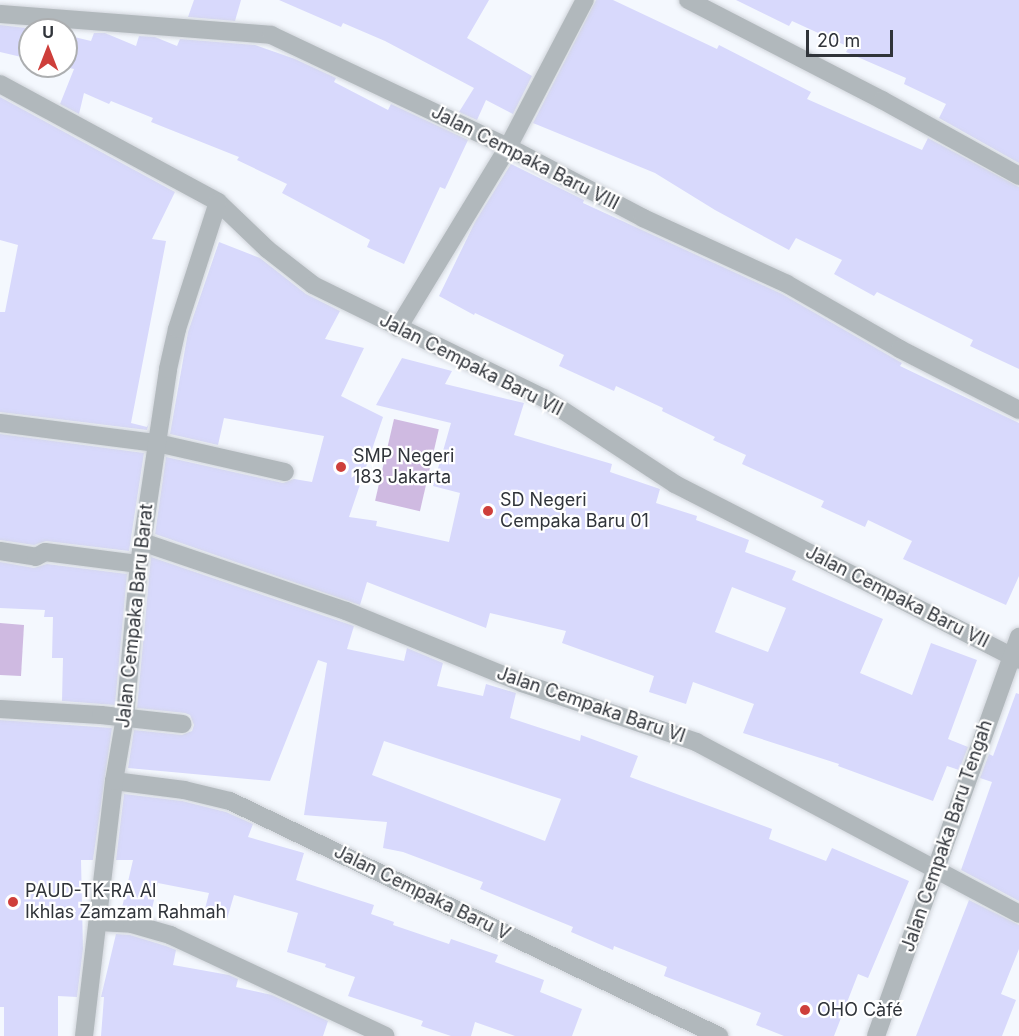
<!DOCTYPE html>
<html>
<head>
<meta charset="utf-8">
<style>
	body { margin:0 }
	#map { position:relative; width:1019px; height:1036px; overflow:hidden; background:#f4f8fe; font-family:Inter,sans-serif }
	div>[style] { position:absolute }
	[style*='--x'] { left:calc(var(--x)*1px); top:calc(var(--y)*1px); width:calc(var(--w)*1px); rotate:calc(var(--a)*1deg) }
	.green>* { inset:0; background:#cfbae1; transform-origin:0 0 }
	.building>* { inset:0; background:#d8d9fc }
	.roads { filter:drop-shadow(0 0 2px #d1d5db) drop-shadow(0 0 2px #d1d5db) }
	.minor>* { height:18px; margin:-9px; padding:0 9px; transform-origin:9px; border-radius:9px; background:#b1b8bc }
	.dots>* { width:16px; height:16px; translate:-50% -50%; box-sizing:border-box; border:3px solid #fff; border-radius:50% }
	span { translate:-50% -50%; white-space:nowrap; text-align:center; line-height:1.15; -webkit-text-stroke:4.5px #fff; paint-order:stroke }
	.street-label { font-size:18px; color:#30343a }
	.poi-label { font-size:18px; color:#30343a }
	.left { translate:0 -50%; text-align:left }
	.north { position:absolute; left:18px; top:18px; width:60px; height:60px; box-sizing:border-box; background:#fff; border:2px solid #acaeb0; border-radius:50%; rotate:0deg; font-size:16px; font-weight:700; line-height:24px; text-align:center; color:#30343a }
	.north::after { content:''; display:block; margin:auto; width:21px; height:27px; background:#ce3f3b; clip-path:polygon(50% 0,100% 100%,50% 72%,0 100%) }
	.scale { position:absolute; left:806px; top:30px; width:87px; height:27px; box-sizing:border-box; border:3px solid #30343a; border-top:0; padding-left:8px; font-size:18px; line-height:21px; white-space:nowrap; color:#30343a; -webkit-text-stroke:4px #fff; paint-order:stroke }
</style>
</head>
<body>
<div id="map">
	<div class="green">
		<div style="left:394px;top:419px;width:46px;height:84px;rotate:13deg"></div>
		<div style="clip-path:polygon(0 623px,24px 625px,21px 676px,0 675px)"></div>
	</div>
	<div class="building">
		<div style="clip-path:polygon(194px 0,241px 0,235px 21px,188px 17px)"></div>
		<div style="clip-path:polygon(279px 0,489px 0,467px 38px,532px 76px,513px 114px,486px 100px,477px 120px,459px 112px,474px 88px,385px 41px,343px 23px,341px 27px)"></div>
		<div style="clip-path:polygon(596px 0,613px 0,717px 49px,719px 45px,811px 92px,807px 99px,922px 150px,928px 138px,1019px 187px,1019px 369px,970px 346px,973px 340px,877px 292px,874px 296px,834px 274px,842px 260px,796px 238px,789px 250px,715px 210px,655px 173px,533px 123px)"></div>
		<div style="clip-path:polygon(736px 0,1019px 0,1019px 163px,939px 118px,946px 104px,904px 84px,906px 78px,846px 52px,849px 47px,792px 21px,789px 26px)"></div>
		<div style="clip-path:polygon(0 25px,44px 30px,30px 30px,30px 59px,0 52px)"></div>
		<div style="clip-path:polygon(94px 33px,105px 33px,136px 46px,139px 36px,155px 37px,177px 46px,180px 39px,255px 45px,295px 59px,336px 78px,334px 82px,388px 110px,391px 104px,468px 140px,445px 189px,440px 187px,404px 264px,367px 247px,370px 240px,282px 193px,287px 184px,237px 160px,239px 157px,151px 122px,153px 118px,111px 101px,109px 104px,84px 93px,79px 114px,60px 104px,74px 69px,60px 66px,66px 66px,66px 35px,91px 41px)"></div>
		<div style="clip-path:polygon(0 97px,175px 192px,152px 239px,166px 241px,131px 423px,147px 427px,149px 423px,147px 430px,0 412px,0 312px,5px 312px,18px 245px,0 240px)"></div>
		<div style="clip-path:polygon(511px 164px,584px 200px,583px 203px,782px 294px,902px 363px,900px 366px,1019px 423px,1019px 576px,1006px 605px,903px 559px,912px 541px,868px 520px,865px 527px,821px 507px,824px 501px,742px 464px,746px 455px,713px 440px,715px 437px,662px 411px,663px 408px,616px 386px,614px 391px,559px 366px,564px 355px,475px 313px,474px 315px,439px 296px,475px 222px)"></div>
		<div style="clip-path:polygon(evenodd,219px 242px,260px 258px,306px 294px,340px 311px,325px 339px,364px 348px,341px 396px,383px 417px,349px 517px,377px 521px,376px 526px,449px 542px,460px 493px,433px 486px,451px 423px,376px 405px,402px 358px,452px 371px,445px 384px,524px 403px,514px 435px,612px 464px,610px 472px,660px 489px,656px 503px,697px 516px,696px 520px,749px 540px,745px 552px,796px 571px,792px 580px,883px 619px,860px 673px,912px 695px,931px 643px,977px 660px,948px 739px,968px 747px,959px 770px,947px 766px,933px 801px,838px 766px,839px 764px,743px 733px,754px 704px,693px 682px,686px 704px,649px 692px,654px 676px,562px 643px,566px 631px,490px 613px,486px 628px,367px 582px,360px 605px,155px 534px,166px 457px,283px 483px,294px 479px,312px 482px,324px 436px,224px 418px,218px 445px,170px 434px,188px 332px,219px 242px,732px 587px,786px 608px,768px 652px,715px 632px,732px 587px)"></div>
		<div style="clip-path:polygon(0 434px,144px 453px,129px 551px,46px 541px,34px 545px,0 540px)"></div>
		<div style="clip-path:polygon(evenodd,151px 557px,354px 626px,347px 649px,404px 661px,407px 648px,443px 663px,437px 686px,483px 696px,486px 684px,516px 693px,510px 718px,580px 741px,581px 735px,638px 756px,630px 777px,772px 829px,769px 839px,826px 861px,832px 848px,909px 881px,868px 978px,858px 974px,834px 1036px,784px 1036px,756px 1025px,761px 1013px,664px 976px,667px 967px,614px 946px,613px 950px,571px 932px,573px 927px,480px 889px,483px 882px,403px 852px,383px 848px,387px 822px,304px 815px,327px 663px,318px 660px,270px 781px,128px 768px,134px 730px,182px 735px,192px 731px,194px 725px,190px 715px,185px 713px,137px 708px,151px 557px,384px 741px,561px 799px,545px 841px,372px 775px,384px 741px)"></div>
		<div style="clip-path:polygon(0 562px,34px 568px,47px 564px,127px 574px,115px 705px,62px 701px,63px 658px,52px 658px,53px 617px,44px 617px,45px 610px,0 608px)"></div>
		<div style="clip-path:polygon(1016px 693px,1019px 694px,1019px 901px,961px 870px,992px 782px,980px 778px,989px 754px,993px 756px)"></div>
		<div style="clip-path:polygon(0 720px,112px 728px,93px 860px,81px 860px,83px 949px,77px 997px,58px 996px,58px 1036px,4px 1036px,4px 1007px,0 1007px)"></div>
		<div style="clip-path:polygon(124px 794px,182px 801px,226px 812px,253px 824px,248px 837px,304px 853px,296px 880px,374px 905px,371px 914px,394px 922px,393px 925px,449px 944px,451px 939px,498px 955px,495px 962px,544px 980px,540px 992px,582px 1009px,572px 1036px,515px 1036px,475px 1022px,471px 1036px,451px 1036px,421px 1026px,423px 1021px,348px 996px,355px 977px,325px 967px,326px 964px,287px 952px,298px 913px,234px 895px,227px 919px,204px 913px,209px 893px,158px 883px,150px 917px,121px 912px,133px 860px,116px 860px)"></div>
		<div style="clip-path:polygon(969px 900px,1019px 925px,1019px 949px,1001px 994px,1016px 1000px,1002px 1036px,916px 1036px)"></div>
		<div style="clip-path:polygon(116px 934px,130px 935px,166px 946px,176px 950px,173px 965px,229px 975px,238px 979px,236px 987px,272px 995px,328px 1021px,323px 1036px,101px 1036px,104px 997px,101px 997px)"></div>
	</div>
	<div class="roads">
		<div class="minor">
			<div style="--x:688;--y:0;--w:218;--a:27.3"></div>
			<div style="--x:882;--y:100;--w:157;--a:29"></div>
			<div style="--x:0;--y:14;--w:272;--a:4.4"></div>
			<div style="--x:271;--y:35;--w:262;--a:25.3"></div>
			<div style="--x:508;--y:147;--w:153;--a:27.7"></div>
			<div style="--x:643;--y:218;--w:158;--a:24.6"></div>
			<div style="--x:787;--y:284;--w:130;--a:29.9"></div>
			<div style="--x:900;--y:349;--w:134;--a:27.1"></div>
			<div style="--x:0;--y:84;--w:248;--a:28.4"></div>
			<div style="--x:218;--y:202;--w:68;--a:43.8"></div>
			<div style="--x:267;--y:249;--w:58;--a:38"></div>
			<div style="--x:313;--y:285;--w:257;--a:26.1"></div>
			<div style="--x:544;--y:398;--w:157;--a:33.3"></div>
			<div style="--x:675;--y:484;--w:386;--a:27.1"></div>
			<div style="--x:398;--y:328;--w:212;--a:-58.7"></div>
			<div style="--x:508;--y:147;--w:166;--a:-62.4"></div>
			<div style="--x:0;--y:423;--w:158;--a:7.3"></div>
			<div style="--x:157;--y:443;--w:131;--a:12.8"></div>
			<div style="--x:142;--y:542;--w:215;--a:18.7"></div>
			<div style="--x:346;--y:611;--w:190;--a:22.2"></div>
			<div style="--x:522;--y:683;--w:184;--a:18.7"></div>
			<div style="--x:696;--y:742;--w:366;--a:28"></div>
			<div style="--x:0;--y:551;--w:36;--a:9"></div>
			<div style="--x:36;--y:557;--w:10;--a:-29"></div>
			<div style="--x:45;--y:552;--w:95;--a:7.3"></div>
			<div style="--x:0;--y:709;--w:101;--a:3.4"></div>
			<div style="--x:101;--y:715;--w:82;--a:6.3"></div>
			<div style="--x:114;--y:781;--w:71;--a:7.3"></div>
			<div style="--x:184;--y:790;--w:47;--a:13.4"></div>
			<div style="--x:230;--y:801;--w:543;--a:25.67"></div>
			<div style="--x:98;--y:922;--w:34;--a:3"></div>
			<div style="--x:132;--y:924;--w:40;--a:16"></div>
			<div style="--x:170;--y:935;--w:238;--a:25.1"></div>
			<div style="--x:84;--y:1036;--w:257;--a:-83.3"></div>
			<div style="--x:114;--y:781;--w:65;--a:-80.2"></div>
			<div style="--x:125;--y:717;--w:154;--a:-84.8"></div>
			<div style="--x:139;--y:564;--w:197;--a:-81.5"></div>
			<div style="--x:168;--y:369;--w:41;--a:-77.3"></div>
			<div style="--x:177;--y:329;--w:133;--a:-72.1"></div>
			<div style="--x:876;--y:1036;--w:424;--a:-70.3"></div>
		</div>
	</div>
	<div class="dots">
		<div style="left:341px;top:467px;background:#ce3f3b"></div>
		<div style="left:488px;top:511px;background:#ce3f3b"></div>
		<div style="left:13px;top:902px;background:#ce3f3b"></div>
		<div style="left:805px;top:1010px;background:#ce3f3b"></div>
	</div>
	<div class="street-label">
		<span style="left:525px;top:158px;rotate:27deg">Jalan Cempaka Baru VIII</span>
		<span style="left:471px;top:365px;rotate:27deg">Jalan Cempaka Baru VII</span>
		<span style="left:897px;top:597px;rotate:27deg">Jalan Cempaka Baru VII</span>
		<span style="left:135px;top:616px;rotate:-84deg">Jalan Cempaka Baru Barat</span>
		<span style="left:591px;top:705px;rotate:19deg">Jalan Cempaka Baru VI</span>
		<span style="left:947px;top:836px;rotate:-71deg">Jalan Cempaka Baru Tengah</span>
		<span style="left:422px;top:893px;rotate:26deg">Jalan Cempaka Baru V</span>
	</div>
	<div class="poi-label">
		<span class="left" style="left:353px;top:467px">SMP Negeri<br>183 Jakarta</span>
		<span class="left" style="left:500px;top:511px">SD Negeri<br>Cempaka Baru 01</span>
		<span class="left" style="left:25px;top:902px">PAUD-TK-RA Al<br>Ikhlas Zamzam Rahmah</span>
		<span class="left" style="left:817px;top:1010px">OHO Càfé</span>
	</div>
	<div class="north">U</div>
	<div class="scale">20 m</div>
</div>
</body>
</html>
